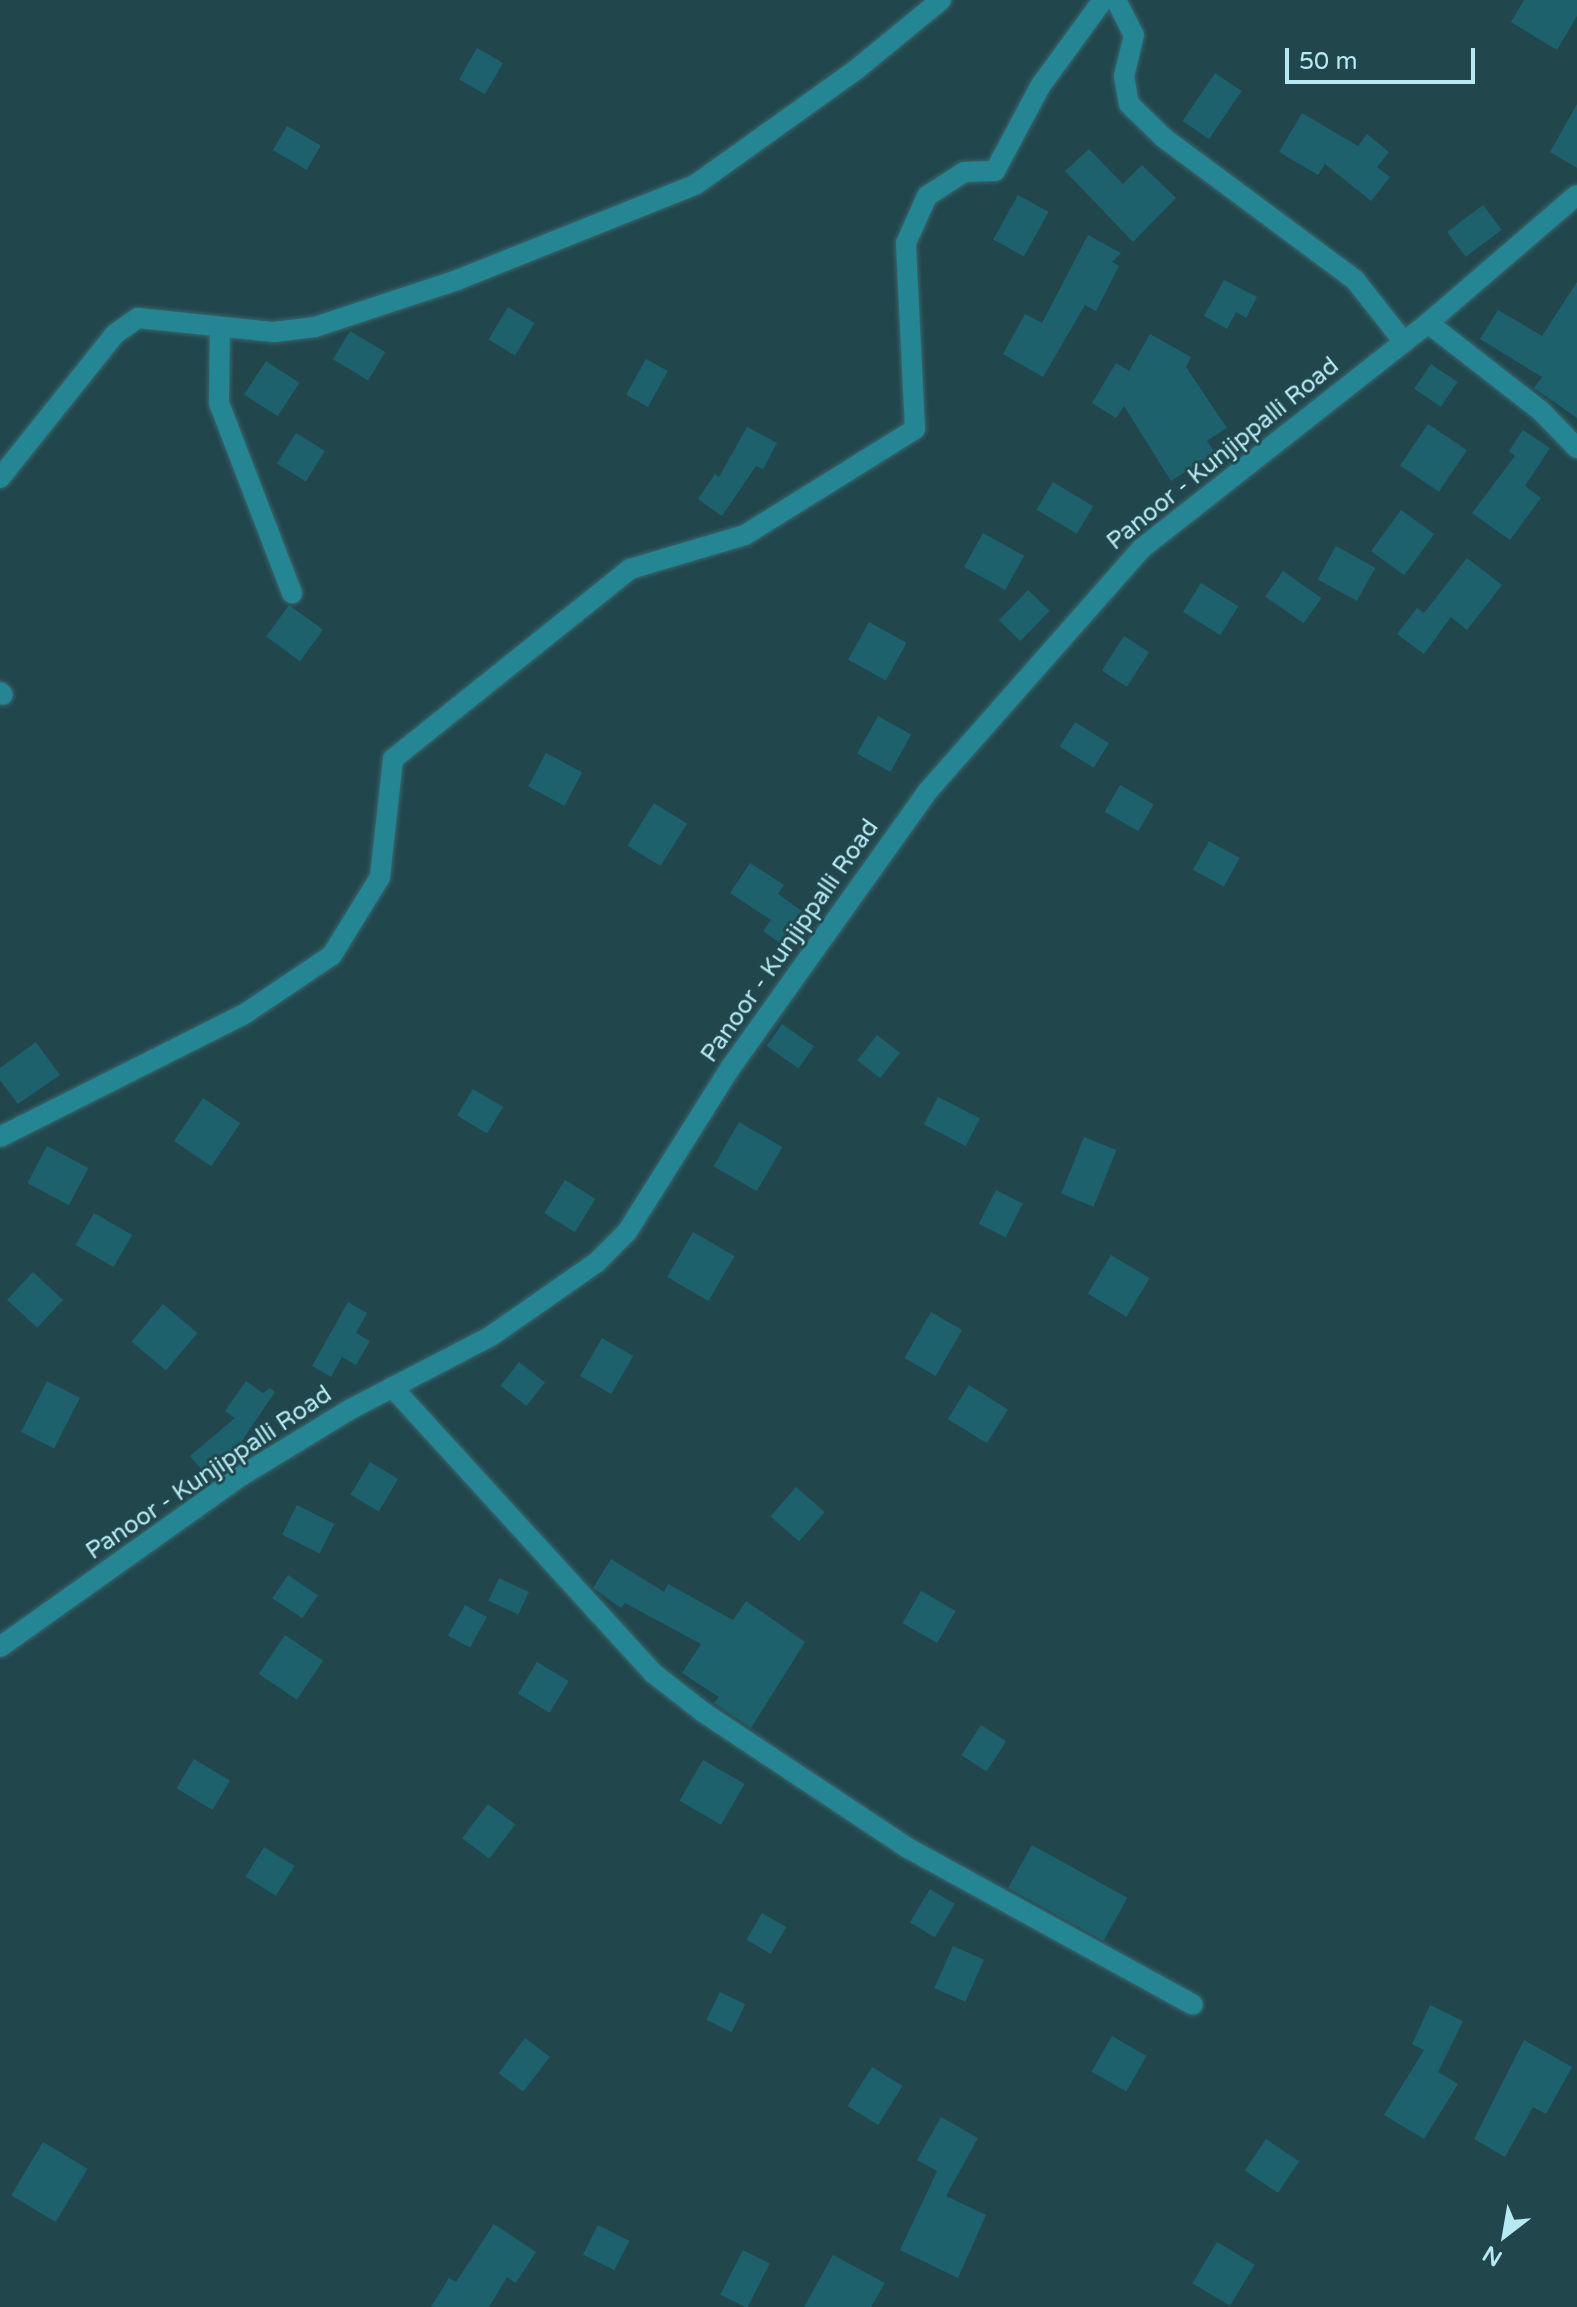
<!DOCTYPE html>
<html>
<head>
<meta charset="utf-8">
<style>
	body { margin:0 }
	#map { position:relative; width:1577px; height:2307px; overflow:hidden; background:#21474d; font-family:"Varela Round",sans-serif }
	div>[style] { position:absolute }
	[style*='--x'] { left:calc(var(--x)*1px); top:calc(var(--y)*1px); width:calc(var(--w)*1px); rotate:calc(var(--a)*1deg) }
	.building>* { inset:0; background:#1c616c; transform-origin:0 0 }
	.roads { filter:drop-shadow(0 0 2px #39666d) drop-shadow(0 0 2px #39666d) }
	.street>* { height:20px; margin:-10px; padding:0 10px; transform-origin:10px; border-radius:10px; background:#248593 }
	.secondary>* { height:20px; margin:-10px; padding:0 10px; transform-origin:10px; border-radius:10px; background:#248593 }
	span { translate:-50% -50%; white-space:nowrap; text-align:center; line-height:1.15; -webkit-text-stroke:6px #21474d; paint-order:stroke }
	.street-label { font-size:24px; color:#b5eaf3 }
	.north { position:absolute; left:1465px; top:2195px; width:80px; height:80px; -webkit-text-stroke:6px #21474d; paint-order:stroke; rotate:211deg; font-size:22px; font-weight:700; line-height:32px; text-align:center; color:#b5eaf3 }
	.north::after { content:''; display:block; margin:auto; width:28px; height:36px; background:#b5eaf3; clip-path:polygon(50% 0,100% 100%,50% 72%,0 100%) }
	.scale { position:absolute; left:1285px; top:48px; width:190px; height:36px; box-sizing:border-box; border:4px solid #b5eaf3; border-top:0; padding-left:10px; font-size:24px; line-height:28px; white-space:nowrap; color:#b5eaf3; -webkit-text-stroke:6px #21474d; paint-order:stroke }
</style>
</head>
<body>
<div id="map">
	<div class="building">
		<div style="clip-path:polygon(1524px 0,1577px 0,1577px 16px,1557px 50px,1511px 22px)"></div>
		<div style="left:477px;top:48px;width:30px;height:36px;rotate:30deg"></div>
		<div style="left:1215px;top:73px;width:32px;height:58px;rotate:34deg"></div>
		<div style="clip-path:polygon(1577px 104px,1577px 168px,1550px 152px)"></div>
		<div style="clip-path:polygon(1302px 113px,1358px 146px,1367px 134px,1389px 152px,1377px 167px,1390px 177px,1371px 201px,1325px 164px,1318px 175px,1279px 152px)"></div>
		<div style="left:287px;top:126px;width:39px;height:28px;rotate:30deg"></div>
		<div style="clip-path:polygon(1089px 149px,1123px 184px,1142px 165px,1176px 198px,1133px 242px,1065px 171px)"></div>
		<div style="left:1018px;top:195px;width:35px;height:51px;rotate:29deg"></div>
		<div style="left:1483px;top:205px;width:31px;height:45px;rotate:53deg"></div>
		<div style="clip-path:polygon(1088px 235px,1121px 253px,1112px 262px,1119px 266px,1096px 311px,1085px 305px,1043px 377px,1003px 354px,1025px 314px,1042px 323px)"></div>
		<div style="clip-path:polygon(1224px 280px,1257px 297px,1246px 318px,1236px 312px,1227px 329px,1204px 316px)"></div>
		<div style="clip-path:polygon(1577px 282px,1577px 418px,1534px 388px,1542px 377px,1480px 339px,1498px 310px,1542px 336px)"></div>
		<div style="left:508px;top:307px;width:31px;height:38px;rotate:31deg"></div>
		<div style="left:350px;top:331px;width:41px;height:33px;rotate:31deg"></div>
		<div style="clip-path:polygon(1150px 334px,1191px 357px,1186px 367px,1227px 428px,1207px 441px,1215px 453px,1171px 481px,1124px 406px,1116px 418px,1092px 403px,1116px 363px,1129px 371px)"></div>
		<div style="left:646px;top:359px;width:25px;height:41px;rotate:29deg"></div>
		<div style="left:266px;top:361px;width:40px;height:40px;rotate:33deg"></div>
		<div style="left:1431px;top:364px;width:32px;height:30px;rotate:34deg"></div>
		<div style="left:1428px;top:424px;width:47px;height:50px;rotate:34deg"></div>
		<div style="clip-path:polygon(747px 427px,777px 443px,763px 469px,756px 466px,722px 516px,698px 499px,715px 474px,719px 477px)"></div>
		<div style="clip-path:polygon(1523px 430px,1550px 448px,1525px 486px,1541px 498px,1510px 540px,1472px 513px,1515px 456px,1509px 451px)"></div>
		<div style="left:296px;top:433px;width:34px;height:36px;rotate:32deg"></div>
		<div style="left:1053px;top:482px;width:47px;height:32px;rotate:31deg"></div>
		<div style="left:1401px;top:510px;width:41px;height:51px;rotate:36deg"></div>
		<div style="left:983px;top:533px;width:47px;height:39px;rotate:29deg"></div>
		<div style="left:1336px;top:546px;width:45px;height:38px;rotate:29deg"></div>
		<div style="clip-path:polygon(1467px 558px,1502px 585px,1467px 630px,1451px 617px,1424px 654px,1397px 634px,1417px 608px,1424px 613px)"></div>
		<div style="left:1283px;top:571px;width:47px;height:31px;rotate:35deg"></div>
		<div style="left:1201px;top:583px;width:44px;height:34px;rotate:32deg"></div>
		<div style="left:1028px;top:590px;width:30px;height:42px;rotate:44deg"></div>
		<div style="left:289px;top:605px;width:42px;height:39px;rotate:36deg"></div>
		<div style="left:869px;top:622px;width:43px;height:43px;rotate:29deg"></div>
		<div style="left:1124px;top:636px;width:30px;height:41px;rotate:33deg"></div>
		<div style="left:878px;top:716px;width:38px;height:43px;rotate:29deg"></div>
		<div style="left:1075px;top:722px;width:40px;height:29px;rotate:32deg"></div>
		<div style="left:546px;top:753px;width:41px;height:38px;rotate:28deg"></div>
		<div style="left:1120px;top:785px;width:39px;height:31px;rotate:30deg"></div>
		<div style="left:654px;top:803px;width:39px;height:50px;rotate:32deg"></div>
		<div style="left:1209px;top:841px;width:35px;height:33px;rotate:29deg"></div>
		<div style="clip-path:polygon(750px 863px,784px 885px,778px 894px,810px 917px,788px 949px,763px 931px,771px 920px,730px 893px)"></div>
		<div style="left:782px;top:1024px;width:39px;height:27px;rotate:35deg"></div>
		<div style="left:877px;top:1035px;width:29px;height:32px;rotate:38deg"></div>
		<div style="clip-path:polygon(36px 1042px,60px 1075px,18px 1104px,0 1080px,0 1068px)"></div>
		<div style="left:473px;top:1089px;width:35px;height:31px;rotate:31deg"></div>
		<div style="left:938px;top:1097px;width:47px;height:31px;rotate:27deg"></div>
		<div style="left:203px;top:1098px;width:45px;height:52px;rotate:34deg"></div>
		<div style="left:739px;top:1122px;width:50px;height:51px;rotate:30deg"></div>
		<div style="left:1084px;top:1137px;width:35px;height:61px;rotate:22deg"></div>
		<div style="left:47px;top:1146px;width:47px;height:42px;rotate:28deg"></div>
		<div style="left:565px;top:1180px;width:36px;height:39px;rotate:32deg"></div>
		<div style="left:996px;top:1190px;width:30px;height:38px;rotate:27deg"></div>
		<div style="left:94px;top:1213px;width:44px;height:37px;rotate:30deg"></div>
		<div style="left:693px;top:1232px;width:48px;height:52px;rotate:30deg"></div>
		<div style="left:1111px;top:1255px;width:45px;height:45px;rotate:31deg"></div>
		<div style="left:33px;top:1272px;width:41px;height:38px;rotate:43deg"></div>
		<div style="clip-path:polygon(348px 1302px,367px 1313px,356px 1333px,370px 1341px,356px 1365px,342px 1357px,331px 1377px,312px 1366px)"></div>
		<div style="left:163px;top:1304px;width:45px;height:49px;rotate:40deg"></div>
		<div style="left:931px;top:1312px;width:36px;height:53px;rotate:30deg"></div>
		<div style="left:602px;top:1338px;width:36px;height:44px;rotate:30deg"></div>
		<div style="left:519px;top:1362px;width:33px;height:30px;rotate:38deg"></div>
		<div style="left:47px;top:1381px;width:37px;height:57px;rotate:27deg"></div>
		<div style="clip-path:polygon(246px 1381px,263px 1393px,270px 1388px,275px 1392px,233px 1454px,207px 1476px,190px 1456px,235px 1418px,225px 1411px)"></div>
		<div style="left:969px;top:1385px;width:46px;height:40px;rotate:32deg"></div>
		<div style="left:370px;top:1462px;width:33px;height:38px;rotate:31deg"></div>
		<div style="left:796px;top:1487px;width:38px;height:39px;rotate:41deg"></div>
		<div style="left:297px;top:1505px;width:42px;height:33px;rotate:27deg"></div>
		<div style="clip-path:polygon(611px 1559px,664px 1592px,668px 1584px,733px 1620px,746px 1601px,805px 1642px,751px 1728px,714px 1703px,719px 1697px,682px 1673px,701px 1644px,625px 1603px,621px 1608px,593px 1588px)"></div>
		<div style="left:288px;top:1575px;width:36px;height:28px;rotate:34deg"></div>
		<div style="left:499px;top:1578px;width:33px;height:25px;rotate:25deg"></div>
		<div style="left:921px;top:1591px;width:40px;height:37px;rotate:30deg"></div>
		<div style="left:465px;top:1605px;width:25px;height:35px;rotate:29deg"></div>
		<div style="left:285px;top:1635px;width:46px;height:47px;rotate:34deg"></div>
		<div style="left:537px;top:1662px;width:37px;height:37px;rotate:31deg"></div>
		<div style="left:981px;top:1725px;width:30px;height:36px;rotate:33deg"></div>
		<div style="left:194px;top:1759px;width:42px;height:34px;rotate:31deg"></div>
		<div style="left:703px;top:1760px;width:48px;height:47px;rotate:30deg"></div>
		<div style="left:488px;top:1804px;width:34px;height:43px;rotate:37deg"></div>
		<div style="left:1032px;top:1845px;width:109px;height:49px;rotate:29deg"></div>
		<div style="left:264px;top:1847px;width:36px;height:35px;rotate:32deg"></div>
		<div style="left:930px;top:1889px;width:29px;height:39px;rotate:31deg"></div>
		<div style="left:762px;top:1913px;width:28px;height:31px;rotate:30deg"></div>
		<div style="left:953px;top:1946px;width:34px;height:46px;rotate:24deg"></div>
		<div style="left:720px;top:1992px;width:28px;height:31px;rotate:26deg"></div>
		<div style="clip-path:polygon(1430px 2005px,1463px 2021px,1438px 2072px,1458px 2084px,1424px 2139px,1384px 2115px,1424px 2050px,1412px 2044px)"></div>
		<div style="left:1112px;top:2036px;width:40px;height:41px;rotate:30deg"></div>
		<div style="left:525px;top:2038px;width:31px;height:44px;rotate:37deg"></div>
		<div style="clip-path:polygon(1524px 2040px,1572px 2067px,1546px 2114px,1533px 2107px,1505px 2157px,1474px 2139px)"></div>
		<div style="left:872px;top:2067px;width:36px;height:46px;rotate:32deg"></div>
		<div style="clip-path:polygon(941px 2117px,978px 2138px,946px 2196px,986px 2215px,958px 2278px,900px 2250px,937px 2171px,917px 2160px)"></div>
		<div style="left:1266px;top:2139px;width:40px;height:38px;rotate:34deg"></div>
		<div style="left:43px;top:2142px;width:52px;height:62px;rotate:31deg"></div>
		<div style="clip-path:polygon(494px 2224px,536px 2252px,516px 2283px,507px 2277px,489px 2307px,431px 2307px,449px 2278px,456px 2282px)"></div>
		<div style="left:598px;top:2225px;width:35px;height:33px;rotate:27deg"></div>
		<div style="left:1217px;top:2242px;width:44px;height:48px;rotate:31deg"></div>
		<div style="left:743px;top:2250px;width:30px;height:50px;rotate:27deg"></div>
		<div style="clip-path:polygon(833px 2255px,885px 2283px,871px 2307px,804px 2307px)"></div>
	</div>
	<div class="roads">
		<div class="street">
			<div style="--x:1116;--y:0;--w:39;--a:63"></div>
			<div style="--x:1134;--y:35;--w:42;--a:103.7"></div>
			<div style="--x:1124;--y:76;--w:28;--a:80"></div>
			<div style="--x:1129;--y:104;--w:49;--a:44.2"></div>
			<div style="--x:1164;--y:138;--w:238;--a:36.6"></div>
			<div style="--x:1355;--y:280;--w:79;--a:51.7"></div>
			<div style="--x:1428;--y:323;--w:143;--a:37.9"></div>
			<div style="--x:1541;--y:411;--w:52;--a:45.8"></div>
			<div style="--x:220;--y:327;--w:76;--a:90.8"></div>
			<div style="--x:219;--y:403;--w:204;--a:69"></div>
			<div style="--x:0;--y:478;--w:184;--a:-51.4"></div>
			<div style="--x:115;--y:334;--w:28;--a:-35"></div>
			<div style="--x:138;--y:318;--w:137;--a:5.9"></div>
			<div style="--x:274;--y:332;--w:41;--a:-7"></div>
			<div style="--x:315;--y:327;--w:150;--a:-18.3"></div>
			<div style="--x:457;--y:280;--w:256;--a:-21.8"></div>
			<div style="--x:695;--y:185;--w:199;--a:-35.6"></div>
			<div style="--x:857;--y:69;--w:109;--a:-39.4"></div>
			<div style="--x:0;--y:692;--w:4;--a:45"></div>
			<div style="--x:0;--y:1137;--w:272;--a:-26.7"></div>
			<div style="--x:243;--y:1015;--w:107;--a:-34"></div>
			<div style="--x:332;--y:955;--w:92;--a:-58.4"></div>
			<div style="--x:380;--y:877;--w:119;--a:-83.7"></div>
			<div style="--x:393;--y:759;--w:304;--a:-38.7"></div>
			<div style="--x:630;--y:569;--w:120;--a:-16.5"></div>
			<div style="--x:745;--y:535;--w:200;--a:-31.9"></div>
			<div style="--x:915;--y:429;--w:186;--a:-92.8"></div>
			<div style="--x:906;--y:243;--w:51;--a:-65.9"></div>
			<div style="--x:927;--y:196;--w:44;--a:-33"></div>
			<div style="--x:964;--y:172;--w:31;--a:-2"></div>
			<div style="--x:995;--y:171;--w:98;--a:-61.9"></div>
			<div style="--x:1041;--y:85;--w:105;--a:-53.9"></div>
			<div style="--x:392;--y:1387;--w:387;--a:47.6"></div>
			<div style="--x:653;--y:1673;--w:63;--a:38"></div>
			<div style="--x:703;--y:1712;--w:246;--a:33.6"></div>
			<div style="--x:908;--y:1848;--w:325;--a:28.8"></div>
		</div>
		<div class="secondary">
			<div style="--x:0;--y:1647;--w:296;--a:-35.4"></div>
			<div style="--x:241;--y:1476;--w:127;--a:-31.4"></div>
			<div style="--x:349;--y:1410;--w:160;--a:-27.5"></div>
			<div style="--x:491;--y:1336;--w:129;--a:-34.9"></div>
			<div style="--x:597;--y:1262;--w:42;--a:-45"></div>
			<div style="--x:627;--y:1232;--w:195;--a:-57.8"></div>
			<div style="--x:731;--y:1067;--w:338;--a:-54.5"></div>
			<div style="--x:927;--y:792;--w:324;--a:-48.6"></div>
			<div style="--x:1141;--y:549;--w:365;--a:-38.2"></div>
			<div style="--x:1428;--y:323;--w:196;--a:-40.7"></div>
		</div>
	</div>
	<div class="street-label">
		<span style="left:1223px;top:454px;rotate:-39deg">Panoor - Kunjippalli Road</span>
		<span style="left:790px;top:941px;rotate:-55deg">Panoor - Kunjippalli Road</span>
		<span style="left:209px;top:1473px;rotate:-34deg">Panoor - Kunjippalli Road</span>
	</div>
	<div class="north">N</div>
	<div class="scale">50 m</div>
</div>
</body>
</html>
